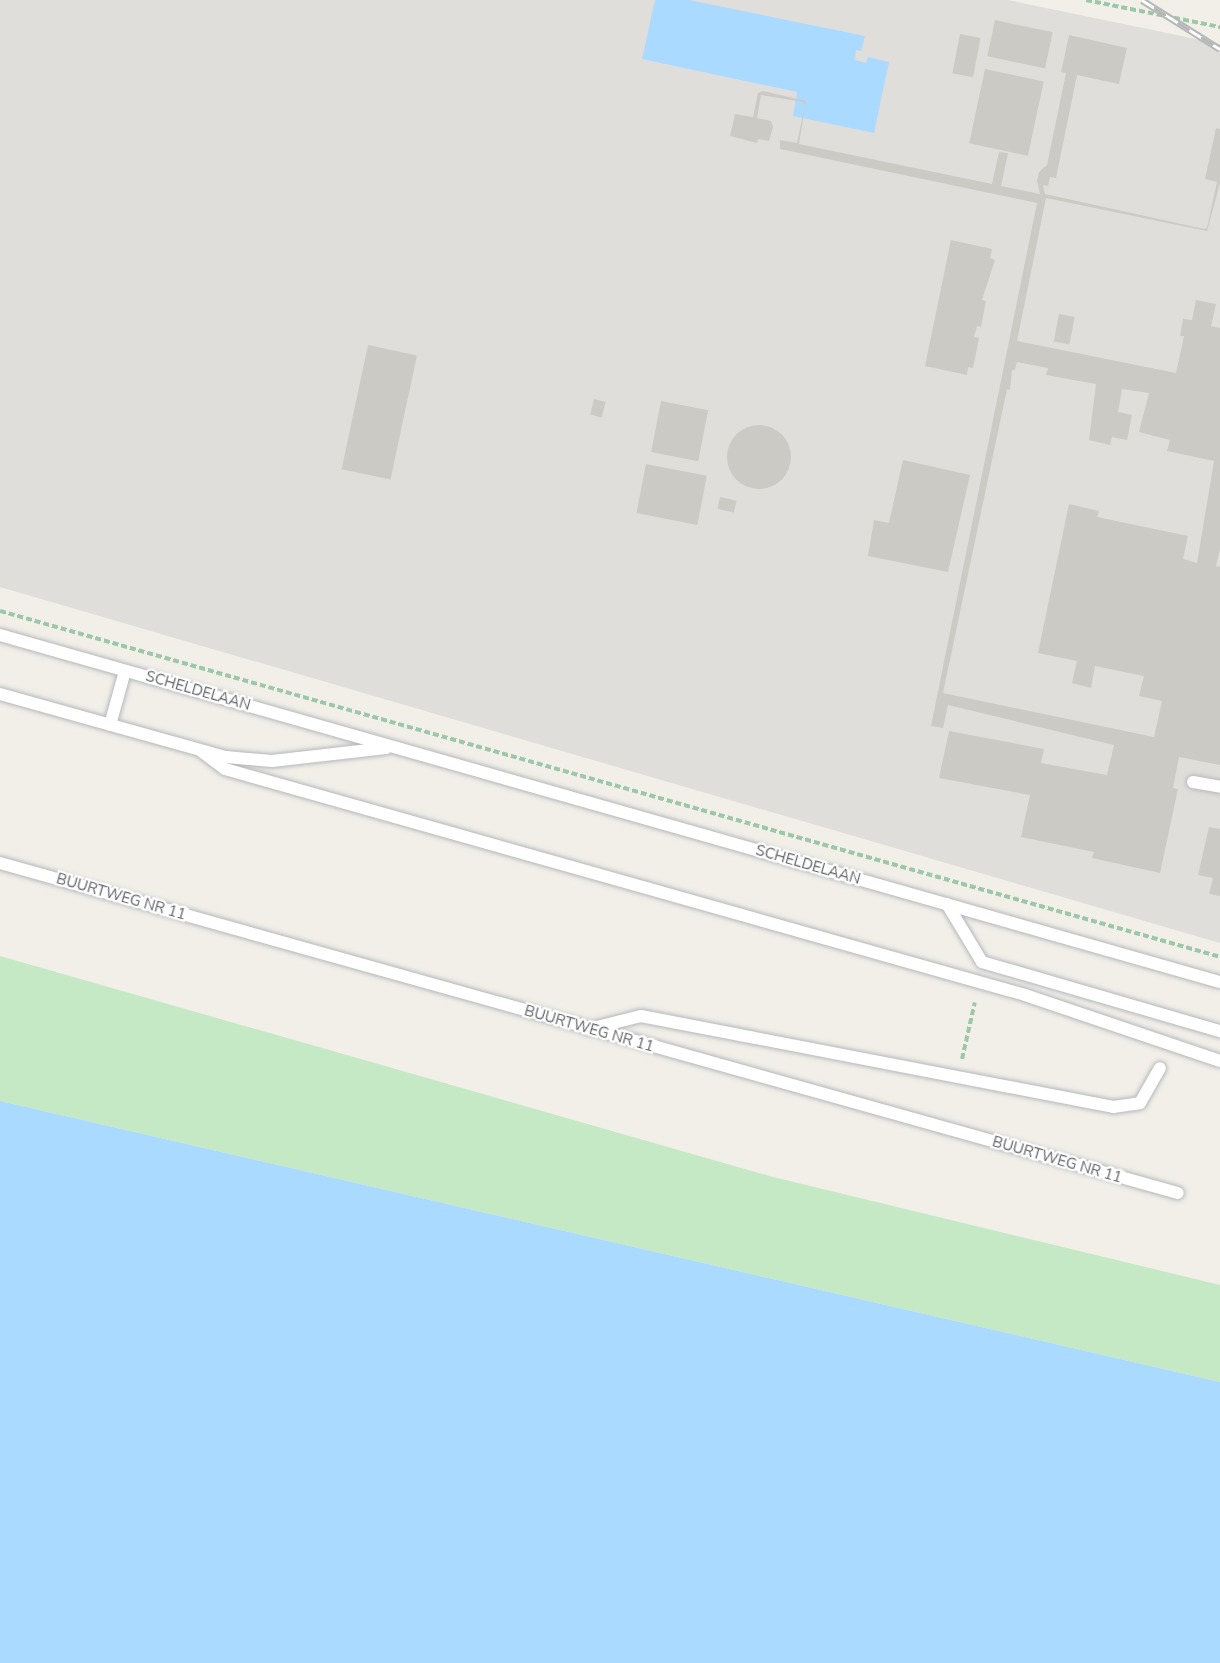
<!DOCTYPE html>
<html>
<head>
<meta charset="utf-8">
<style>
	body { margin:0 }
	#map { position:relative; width:1220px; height:1663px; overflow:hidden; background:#f1efe8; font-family:"Nunito Sans",sans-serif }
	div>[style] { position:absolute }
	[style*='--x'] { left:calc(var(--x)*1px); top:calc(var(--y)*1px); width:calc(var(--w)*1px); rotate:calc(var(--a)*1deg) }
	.industrial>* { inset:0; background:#e0deda }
	.green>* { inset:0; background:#c5e8c5 }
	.water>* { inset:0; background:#aadaff }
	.building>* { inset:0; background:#cccac5; transform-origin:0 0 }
	.round { border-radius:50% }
	.path>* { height:4px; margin-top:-2px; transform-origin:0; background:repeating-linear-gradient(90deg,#9cc7a9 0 6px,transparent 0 9px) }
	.roads { filter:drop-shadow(0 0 2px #b5b8bc) drop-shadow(0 0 2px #b5b8bc) }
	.service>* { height:12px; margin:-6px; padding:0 6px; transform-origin:6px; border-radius:6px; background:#fff }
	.rail>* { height:7px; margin-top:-3.5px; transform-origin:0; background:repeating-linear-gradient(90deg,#fff 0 14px,#b6b7b8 0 28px); box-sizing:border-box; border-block:2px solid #b6b7b8 }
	span { translate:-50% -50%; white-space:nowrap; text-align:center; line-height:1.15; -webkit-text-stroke:4.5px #fff; paint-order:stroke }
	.street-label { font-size:15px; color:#5f6368 }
</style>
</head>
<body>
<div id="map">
	<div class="industrial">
		<div style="clip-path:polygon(0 0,1008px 0,1220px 44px,1220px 943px,0 587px)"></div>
	</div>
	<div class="green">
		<div style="clip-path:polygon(0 956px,773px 1177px,1220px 1285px,1220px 1382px,0 1101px)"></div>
	</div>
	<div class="water">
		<div style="clip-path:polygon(655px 0,689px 0,865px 36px,861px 51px,856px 50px,855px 60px,866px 63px,868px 57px,889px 62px,874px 133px,793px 116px,797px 92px,642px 59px)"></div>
		<div style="clip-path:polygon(0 1101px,1220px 1382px,1220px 1663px,0 1663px)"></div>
	</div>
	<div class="building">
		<div style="left:995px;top:20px;width:59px;height:37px;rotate:12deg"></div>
		<div style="left:960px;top:34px;width:21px;height:40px;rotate:11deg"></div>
		<div style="clip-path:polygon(evenodd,1069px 35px,1127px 48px,1119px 84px,1077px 75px,1056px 178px,1050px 177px,1048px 186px,1043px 185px,1045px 194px,1204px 229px,1207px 228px,1217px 182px,1205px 179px,1216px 128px,1220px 129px,1220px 183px,1207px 231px,1046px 198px,1017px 341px,1176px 373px,1184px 336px,1180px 336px,1183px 319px,1192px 320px,1196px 300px,1216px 304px,1211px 326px,1220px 328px,1220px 549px,1216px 566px,1220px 567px,1220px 765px,1179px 757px,1173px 788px,1178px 789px,1160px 873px,1092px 858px,1094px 852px,1021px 837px,1030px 795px,939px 778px,949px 731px,1044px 749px,1041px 763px,1107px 775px,1114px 745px,948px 705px,943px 728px,931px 726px,1037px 203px,780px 149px,780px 140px,797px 143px,805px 105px,803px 102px,761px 95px,757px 118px,771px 121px,773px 127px,769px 141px,758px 139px,757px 143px,730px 136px,735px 114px,753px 117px,758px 93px,763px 91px,806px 101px,799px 144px,992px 184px,999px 152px,1008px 153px,1001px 186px,1040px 194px,1037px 181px,1039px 172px,1047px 165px,1066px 73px,1061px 72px,1069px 35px,1017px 362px,1048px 368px,1046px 375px,1096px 384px,1089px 440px,1110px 445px,1112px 437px,1127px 440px,1132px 415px,1118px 412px,1122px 389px,1149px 393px,1139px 432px,1170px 440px,1167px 451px,1214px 461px,1197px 563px,1183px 559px,1188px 536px,1097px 517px,1099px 511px,1069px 504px,1038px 653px,1077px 661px,1072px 683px,1091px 688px,1095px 666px,1144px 676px,1139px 696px,1162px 701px,1154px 737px,943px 693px,1007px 389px,1010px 390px,1012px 370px,1015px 370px,1017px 362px)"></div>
		<div style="left:985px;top:69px;width:60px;height:76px;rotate:12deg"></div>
		<div style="clip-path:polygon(951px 240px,992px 249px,990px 258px,995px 260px,982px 300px,986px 301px,981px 327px,977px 326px,974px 337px,979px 338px,973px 368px,968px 367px,967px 375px,925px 366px)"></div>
		<div style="left:1059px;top:314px;width:16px;height:28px;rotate:11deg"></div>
		<div style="left:368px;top:345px;width:50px;height:127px;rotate:12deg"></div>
		<div style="left:594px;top:399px;width:12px;height:16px;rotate:14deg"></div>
		<div style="left:661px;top:401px;width:48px;height:52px;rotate:11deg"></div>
		<div class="round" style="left:727px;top:425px;width:64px;height:64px"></div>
		<div style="clip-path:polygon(903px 460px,970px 475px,948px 572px,868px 556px,874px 520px,889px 523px)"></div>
		<div style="left:646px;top:464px;width:62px;height:50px;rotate:11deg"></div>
		<div style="left:720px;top:497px;width:17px;height:12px;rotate:13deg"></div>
		<div style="clip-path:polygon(1209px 827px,1220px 829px,1220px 896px,1209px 894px,1213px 878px,1198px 875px)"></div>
	</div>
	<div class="path">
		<div style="--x:1086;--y:0;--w:137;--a:11.4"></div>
		<div style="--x:0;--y:611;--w:1268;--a:15.83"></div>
		<div style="--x:962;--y:1059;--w:58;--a:-77.2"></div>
	</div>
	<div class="roads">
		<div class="service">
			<div style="--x:0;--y:635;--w:1268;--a:15.88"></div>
			<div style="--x:0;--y:694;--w:235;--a:15.6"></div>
			<div style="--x:226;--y:757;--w:46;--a:5"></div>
			<div style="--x:272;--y:761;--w:115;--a:-6.5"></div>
			<div style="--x:110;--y:725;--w:56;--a:-74.5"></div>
			<div style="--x:201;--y:751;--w:30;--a:37"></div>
			<div style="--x:225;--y:769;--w:831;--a:15.77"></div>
			<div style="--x:1025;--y:995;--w:206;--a:18.7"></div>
			<div style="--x:1193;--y:782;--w:27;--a:10"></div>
			<div style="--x:0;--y:863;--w:1223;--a:15.65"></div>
			<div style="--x:947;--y:904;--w:68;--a:58.9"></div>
			<div style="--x:982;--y:962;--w:248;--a:16.2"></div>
			<div style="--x:589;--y:1029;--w:54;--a:-14"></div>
			<div style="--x:641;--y:1016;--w:481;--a:10.9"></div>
			<div style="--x:1113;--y:1107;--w:27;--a:-8"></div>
			<div style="--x:1140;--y:1103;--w:40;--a:-60.3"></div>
		</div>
	</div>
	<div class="rail">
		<div style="--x:1142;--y:0;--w:92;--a:32.1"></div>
	</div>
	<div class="street-label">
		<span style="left:198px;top:691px;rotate:16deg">SCHELDELAAN</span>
		<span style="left:808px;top:865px;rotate:16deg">SCHELDELAAN</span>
		<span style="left:121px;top:897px;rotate:16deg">BUURTWEG NR 11</span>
		<span style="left:589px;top:1029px;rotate:16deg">BUURTWEG NR 11</span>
		<span style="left:1057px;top:1160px;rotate:16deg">BUURTWEG NR 11</span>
	</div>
</div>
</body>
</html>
